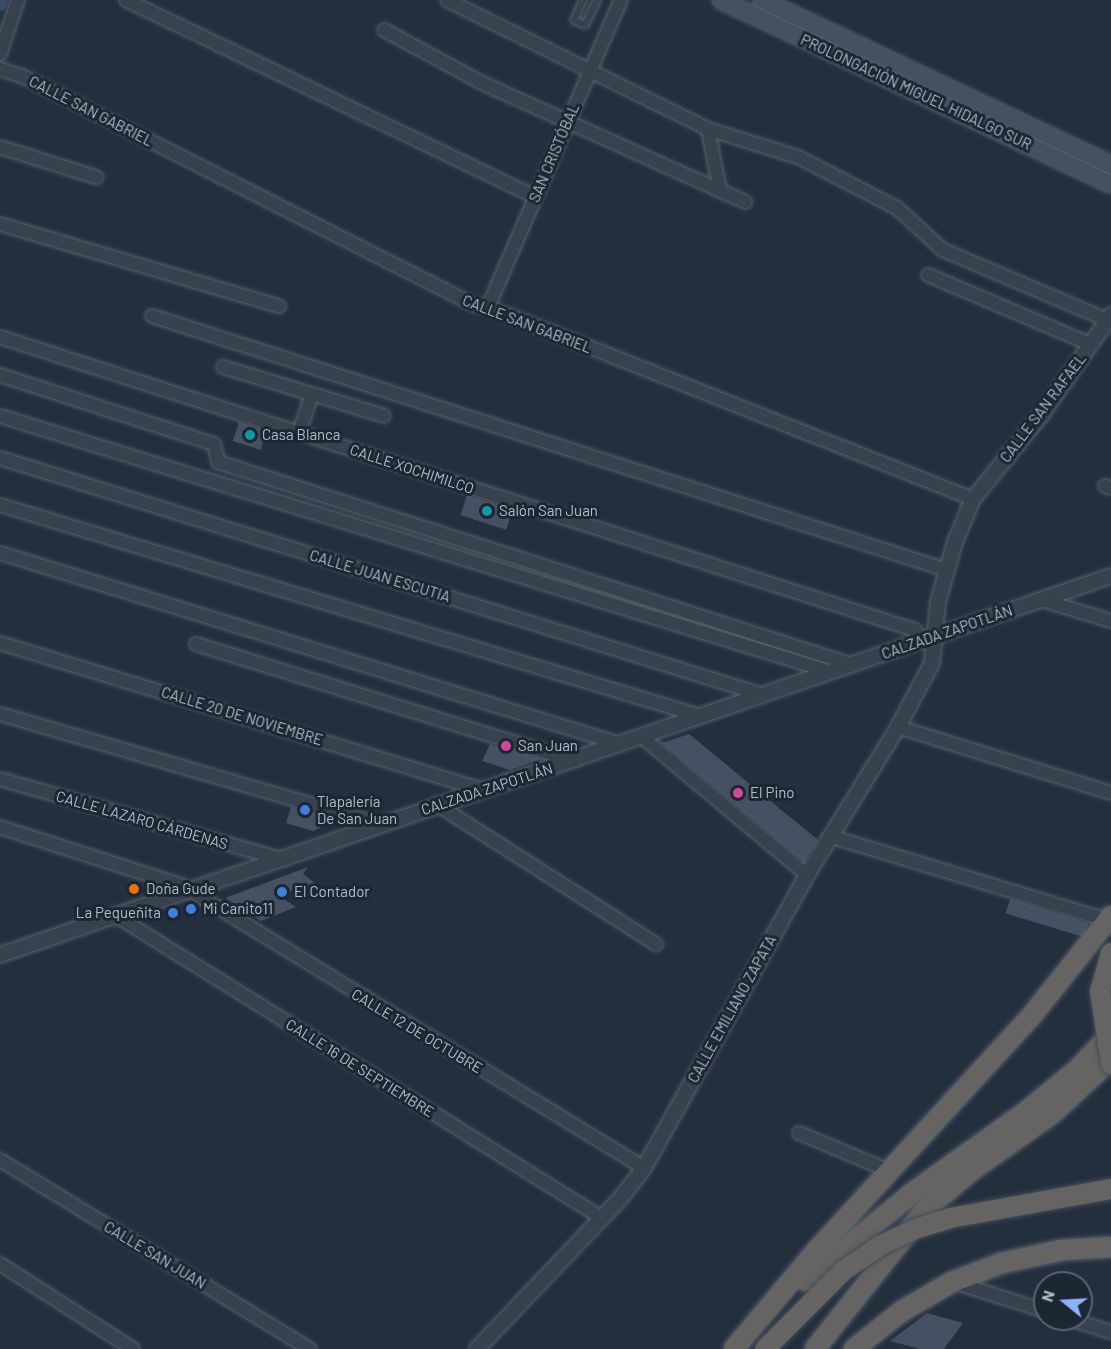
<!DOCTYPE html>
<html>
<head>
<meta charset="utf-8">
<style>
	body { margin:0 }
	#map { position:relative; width:1111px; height:1349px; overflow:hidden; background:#242f3e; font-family:Barlow,sans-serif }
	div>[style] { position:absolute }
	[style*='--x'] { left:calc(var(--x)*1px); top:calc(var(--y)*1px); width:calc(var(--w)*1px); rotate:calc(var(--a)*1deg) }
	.canal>* { height:14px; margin:-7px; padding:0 7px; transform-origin:7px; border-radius:7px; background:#394c67 }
	.building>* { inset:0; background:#455162; transform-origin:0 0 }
	.roads { filter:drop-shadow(0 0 2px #565f6c) drop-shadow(0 0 2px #565f6c) }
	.service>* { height:6px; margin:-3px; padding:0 3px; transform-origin:3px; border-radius:3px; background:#38414e }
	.minor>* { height:12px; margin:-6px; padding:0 6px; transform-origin:6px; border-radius:6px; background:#38414e }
	.tertiary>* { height:14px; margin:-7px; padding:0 7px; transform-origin:7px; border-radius:7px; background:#38414e }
	.secondary>* { height:16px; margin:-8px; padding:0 8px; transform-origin:8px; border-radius:8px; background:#465061 }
	.trunk>* { height:20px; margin:-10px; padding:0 10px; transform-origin:10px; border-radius:10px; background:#656462 }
	.bridges { filter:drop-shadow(0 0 2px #434c59) drop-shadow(0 0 2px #434c59) }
	.trunk-bridge>* { height:20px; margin:-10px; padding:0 10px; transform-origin:10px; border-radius:10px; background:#656462 }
	.dots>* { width:16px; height:16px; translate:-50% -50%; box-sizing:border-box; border:3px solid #1d2633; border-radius:50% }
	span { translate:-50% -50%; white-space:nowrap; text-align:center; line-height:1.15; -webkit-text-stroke:6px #1d2633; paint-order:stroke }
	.street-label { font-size:15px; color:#b4bcc9 }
	.poi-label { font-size:15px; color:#b4bcc9 }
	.left { translate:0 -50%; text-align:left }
	.right { translate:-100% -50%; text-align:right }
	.north { position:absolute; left:1033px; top:1271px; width:60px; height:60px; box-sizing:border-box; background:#1d2633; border:2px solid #59626f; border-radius:50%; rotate:288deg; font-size:16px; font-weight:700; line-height:24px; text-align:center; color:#b4bcc9 }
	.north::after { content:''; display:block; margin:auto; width:21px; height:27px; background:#8ab4f8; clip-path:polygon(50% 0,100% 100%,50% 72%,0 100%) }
</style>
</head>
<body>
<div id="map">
	<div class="canal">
		<div style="--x:0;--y:4;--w:4;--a:-76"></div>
	</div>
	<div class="building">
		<div style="left:239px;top:422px;width:29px;height:20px;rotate:18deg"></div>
		<div style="left:467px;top:495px;width:48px;height:21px;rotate:18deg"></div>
		<div style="clip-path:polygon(689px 734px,818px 840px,804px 862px,662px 743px)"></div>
		<div style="clip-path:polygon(490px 744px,541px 759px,510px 770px,482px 761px)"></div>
		<div style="clip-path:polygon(291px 807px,338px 820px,313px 831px,286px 823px)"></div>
		<div style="clip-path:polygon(308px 867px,303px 874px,323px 889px,317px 897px,297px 882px,285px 900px,296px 907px,261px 921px,225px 898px)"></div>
		<div style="left:1010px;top:899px;width:82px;height:15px;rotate:17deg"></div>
		<div style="clip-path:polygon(927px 1313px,963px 1323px,944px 1349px,920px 1349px,890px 1341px)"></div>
	</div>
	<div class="roads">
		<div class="service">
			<div style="--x:583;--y:0;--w:22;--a:114"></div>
			<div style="--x:574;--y:20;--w:12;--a:24"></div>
			<div style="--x:585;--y:25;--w:28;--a:-64"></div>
		</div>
		<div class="minor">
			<div style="--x:126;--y:0;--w:454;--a:25.7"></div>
			<div style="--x:447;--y:0;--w:291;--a:26.3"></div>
			<div style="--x:708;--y:129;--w:63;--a:79"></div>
			<div style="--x:384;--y:30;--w:111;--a:28.4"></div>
			<div style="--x:482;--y:83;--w:289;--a:24.3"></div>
			<div style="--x:0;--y:54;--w:57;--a:-71.6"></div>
			<div style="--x:0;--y:69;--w:23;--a:18"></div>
			<div style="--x:22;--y:76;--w:507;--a:26.87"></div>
			<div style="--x:474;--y:305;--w:14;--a:8"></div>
			<div style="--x:488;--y:307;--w:522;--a:21.6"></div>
			<div style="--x:708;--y:129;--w:94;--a:17.3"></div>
			<div style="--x:798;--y:157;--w:111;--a:27.3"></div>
			<div style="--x:897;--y:208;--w:62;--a:42.4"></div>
			<div style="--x:943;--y:250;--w:178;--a:23.1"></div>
			<div style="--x:0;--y:147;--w:101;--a:17.4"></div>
			<div style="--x:0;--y:224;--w:291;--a:16.4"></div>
			<div style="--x:928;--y:275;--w:176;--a:23.1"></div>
			<div style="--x:488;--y:307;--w:335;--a:-66.6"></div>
			<div style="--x:152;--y:316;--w:835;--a:17.72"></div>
			<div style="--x:0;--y:337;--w:961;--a:17.76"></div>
			<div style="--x:915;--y:630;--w:13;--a:72"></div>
			<div style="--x:223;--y:367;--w:168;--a:16.9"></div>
			<div style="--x:0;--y:375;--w:225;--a:17.9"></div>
			<div style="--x:214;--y:444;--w:18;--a:77"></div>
			<div style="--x:218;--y:462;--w:667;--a:17.73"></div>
			<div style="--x:0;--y:416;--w:870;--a:17.12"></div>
			<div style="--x:299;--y:433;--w:41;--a:-71.6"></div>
			<div style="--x:0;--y:458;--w:796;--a:17.25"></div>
			<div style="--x:1105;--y:486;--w:6;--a:18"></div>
			<div style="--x:0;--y:505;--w:728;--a:16.77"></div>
			<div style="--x:0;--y:553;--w:649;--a:17.12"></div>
			<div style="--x:1042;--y:600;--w:72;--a:16.9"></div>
			<div style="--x:0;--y:643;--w:505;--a:16.93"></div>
			<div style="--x:196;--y:644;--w:396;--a:17.2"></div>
			<div style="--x:0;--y:714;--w:399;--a:16.2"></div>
			<div style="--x:898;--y:727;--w:223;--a:17.2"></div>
			<div style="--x:641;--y:736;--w:217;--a:39.9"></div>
			<div style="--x:0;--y:779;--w:295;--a:15.9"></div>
			<div style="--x:436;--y:804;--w:261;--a:32.5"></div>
			<div style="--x:0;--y:827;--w:190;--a:17.8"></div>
			<div style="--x:181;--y:885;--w:543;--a:31.43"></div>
			<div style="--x:829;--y:836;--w:290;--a:16.8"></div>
			<div style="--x:118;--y:917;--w:570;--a:31.88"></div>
			<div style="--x:799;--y:1133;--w:99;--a:22.7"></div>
			<div style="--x:0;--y:1160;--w:363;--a:31.4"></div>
			<div style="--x:0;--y:1264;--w:158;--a:32.6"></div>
			<div style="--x:953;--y:1282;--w:96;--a:17.5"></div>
			<div style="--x:1069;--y:1319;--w:44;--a:17.2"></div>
		</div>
		<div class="tertiary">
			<div style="--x:0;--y:955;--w:1174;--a:-18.84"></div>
			<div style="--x:477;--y:1349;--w:207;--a:-46.4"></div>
			<div style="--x:620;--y:1199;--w:39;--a:-52"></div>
			<div style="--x:644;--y:1168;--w:335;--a:-60.9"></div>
			<div style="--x:807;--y:875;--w:174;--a:-58.4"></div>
			<div style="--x:898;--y:727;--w:72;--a:-62"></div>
			<div style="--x:932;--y:663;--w:61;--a:-84.4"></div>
			<div style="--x:938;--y:602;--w:62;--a:-74.2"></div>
			<div style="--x:955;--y:542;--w:47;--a:-67.3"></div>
			<div style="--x:973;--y:499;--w:109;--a:-50.9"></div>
			<div style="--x:1042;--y:414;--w:121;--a:-55.1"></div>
		</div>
		<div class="secondary">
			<div style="--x:721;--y:0;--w:431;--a:25.3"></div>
			<div style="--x:762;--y:0;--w:386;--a:25.3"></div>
		</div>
		<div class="trunk">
			<div style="--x:806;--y:1281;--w:136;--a:-39.6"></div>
			<div style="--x:911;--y:1194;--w:143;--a:-35.6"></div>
			<div style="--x:1027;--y:1111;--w:65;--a:-39.4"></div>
			<div style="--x:1077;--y:1070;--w:50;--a:-46.6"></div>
			<div style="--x:734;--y:1349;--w:129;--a:-50"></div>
			<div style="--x:817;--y:1250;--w:320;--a:-47.5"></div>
			<div style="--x:1033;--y:1014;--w:125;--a:-51.5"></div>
			<div style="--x:815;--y:1349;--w:177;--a:-51.6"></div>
			<div style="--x:925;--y:1210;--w:62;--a:-40.4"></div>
			<div style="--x:972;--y:1170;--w:99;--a:-35.1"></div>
			<div style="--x:1053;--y:1113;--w:79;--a:-43"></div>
			<div style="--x:854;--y:1349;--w:61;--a:-38.4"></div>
			<div style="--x:902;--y:1311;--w:58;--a:-30.1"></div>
			<div style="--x:952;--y:1282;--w:53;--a:-20.8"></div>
			<div style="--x:1002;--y:1263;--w:61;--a:-12.2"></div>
			<div style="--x:1062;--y:1250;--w:49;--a:-3.5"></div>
		</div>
	</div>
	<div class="bridges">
		<div class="trunk-bridge">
			<div style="--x:1111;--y:953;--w:40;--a:106"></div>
			<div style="--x:1100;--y:991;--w:74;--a:81.4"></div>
			<div style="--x:765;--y:1349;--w:112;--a:-45"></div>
			<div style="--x:844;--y:1270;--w:45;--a:-34"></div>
			<div style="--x:881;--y:1245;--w:38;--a:-25"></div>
			<div style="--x:915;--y:1229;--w:37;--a:-17"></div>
			<div style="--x:950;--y:1218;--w:164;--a:-10.2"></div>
		</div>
	</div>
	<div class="dots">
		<div style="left:250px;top:435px;background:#0f9aa8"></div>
		<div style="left:487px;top:511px;background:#0f9aa8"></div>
		<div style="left:506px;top:746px;background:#d1479c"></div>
		<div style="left:738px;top:793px;background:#d1479c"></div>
		<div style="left:305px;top:810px;background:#3f7fe0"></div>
		<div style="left:134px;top:889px;background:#e8710a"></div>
		<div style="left:282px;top:892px;background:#3f7fe0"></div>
		<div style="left:191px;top:909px;background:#3f7fe0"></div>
		<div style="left:173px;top:913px;background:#3f7fe0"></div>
	</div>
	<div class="street-label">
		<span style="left:916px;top:92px;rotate:25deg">PROLONGACIÓN MIGUEL HIDALGO SUR</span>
		<span style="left:91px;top:111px;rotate:27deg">CALLE SAN GABRIEL</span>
		<span style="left:554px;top:153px;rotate:-67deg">SAN CRISTÓBAL</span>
		<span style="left:527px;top:324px;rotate:21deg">CALLE SAN GABRIEL</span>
		<span style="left:1043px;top:408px;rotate:-53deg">CALLE SAN RAFAEL</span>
		<span style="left:412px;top:469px;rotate:18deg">CALLE XOCHIMILCO</span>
		<span style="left:380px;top:576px;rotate:17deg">CALLE JUAN ESCUTIA</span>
		<span style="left:947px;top:632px;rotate:-19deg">CALZADA ZAPOTLÁN</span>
		<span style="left:242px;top:716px;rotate:17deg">CALLE 20 DE NOVIEMBRE</span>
		<span style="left:487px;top:789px;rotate:-18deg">CALZADA ZAPOTLÁN</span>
		<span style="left:142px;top:820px;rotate:16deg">CALLE LAZARO CÁRDENAS</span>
		<span style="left:732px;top:1009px;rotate:-61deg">CALLE EMILIANO ZAPATA</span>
		<span style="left:417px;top:1031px;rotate:31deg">CALLE 12 DE OCTUBRE</span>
		<span style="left:360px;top:1068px;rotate:32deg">CALLE 16 DE SEPTIEMBRE</span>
		<span style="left:155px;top:1255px;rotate:31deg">CALLE SAN JUAN</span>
	</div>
	<div class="poi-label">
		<span class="left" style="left:262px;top:435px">Casa Blanca</span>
		<span class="left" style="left:499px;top:511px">Salón San Juan</span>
		<span class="left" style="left:518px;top:746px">San Juan</span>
		<span class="left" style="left:750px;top:793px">El Pino</span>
		<span class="left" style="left:317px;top:810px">Tlapalería<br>De San Juan</span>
		<span class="left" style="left:146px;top:889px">Doña Gude</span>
		<span class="left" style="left:294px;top:892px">El Contador</span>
		<span class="left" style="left:203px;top:909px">Mi Canito11</span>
		<span class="right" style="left:161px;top:913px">La Pequeñita</span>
	</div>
	<div class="north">N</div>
</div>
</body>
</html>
